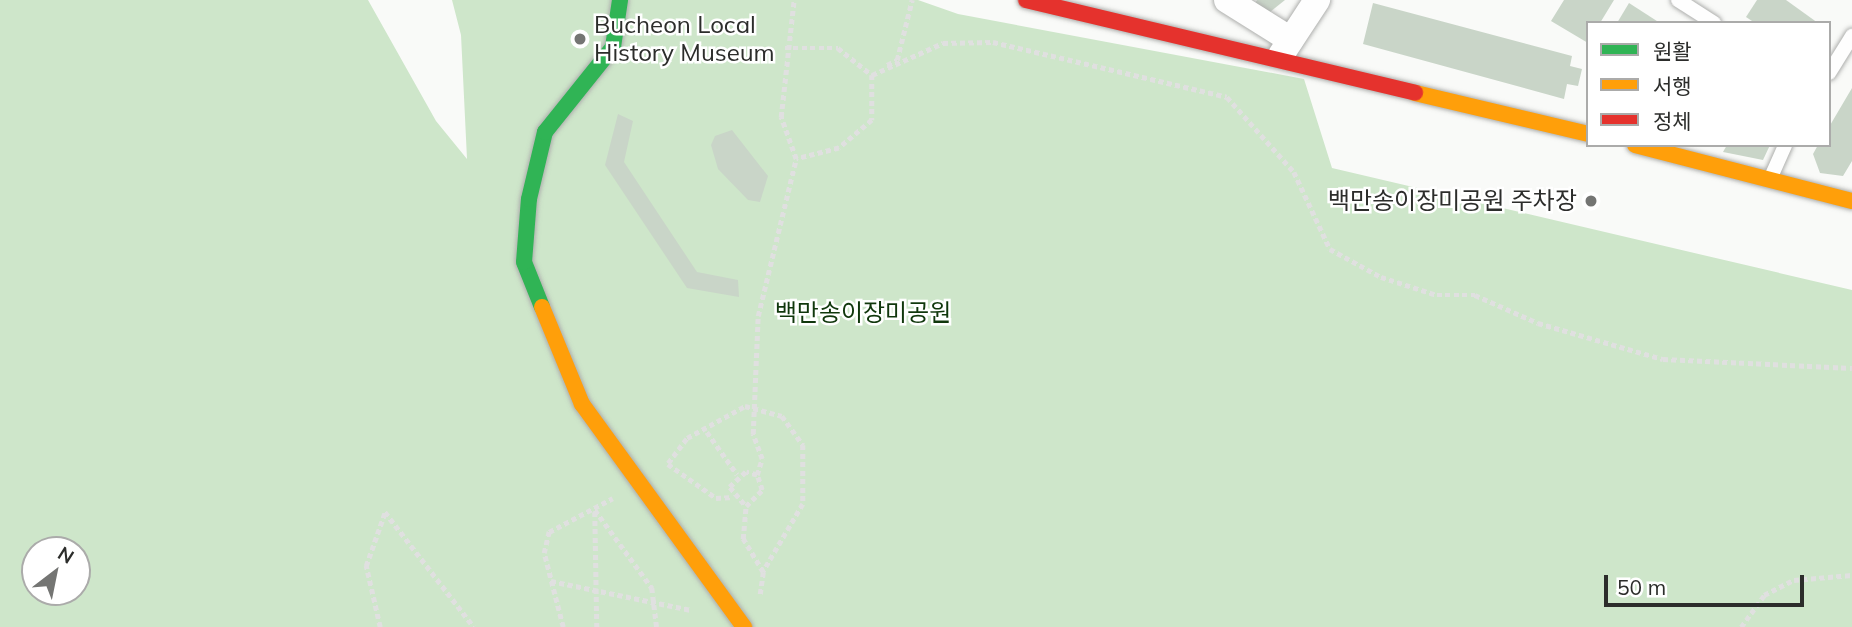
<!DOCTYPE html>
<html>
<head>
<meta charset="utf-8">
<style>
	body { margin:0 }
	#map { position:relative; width:1852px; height:627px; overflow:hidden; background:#f9faf8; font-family:Mulish,"Noto Sans KR",sans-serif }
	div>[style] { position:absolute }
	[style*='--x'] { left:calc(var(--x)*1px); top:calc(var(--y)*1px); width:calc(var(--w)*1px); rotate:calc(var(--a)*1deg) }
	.green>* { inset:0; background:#cee6ca }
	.building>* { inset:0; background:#c9d5c8 }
	.path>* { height:4.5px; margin-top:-2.25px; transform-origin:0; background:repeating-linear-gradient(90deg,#e0e0e0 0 5px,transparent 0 8.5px) }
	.roads { filter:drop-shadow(0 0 2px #aeafad) drop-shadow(0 0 2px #aeafad) }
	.lane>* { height:14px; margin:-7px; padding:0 7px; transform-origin:7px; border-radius:7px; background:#fefefe }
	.street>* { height:26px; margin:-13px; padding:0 13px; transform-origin:13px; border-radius:13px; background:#fefefe }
	.fast>* { height:16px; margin:-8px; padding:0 8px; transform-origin:8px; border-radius:8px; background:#30b455 }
	.slow>* { height:16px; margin:-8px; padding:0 8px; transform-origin:8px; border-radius:8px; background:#ff9f0a }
	.jam>* { height:16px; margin:-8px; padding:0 8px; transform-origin:8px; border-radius:8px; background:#e5322d }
	.dots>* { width:19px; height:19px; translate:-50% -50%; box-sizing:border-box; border:4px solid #fff; border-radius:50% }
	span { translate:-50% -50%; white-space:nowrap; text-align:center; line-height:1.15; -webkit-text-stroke:5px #fff; paint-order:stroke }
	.poi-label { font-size:24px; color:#2c2d2b }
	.left { translate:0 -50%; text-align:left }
	.right { translate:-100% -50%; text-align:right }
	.park-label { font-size:24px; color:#10370c }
	.legend { position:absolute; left:1586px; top:21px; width:245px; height:126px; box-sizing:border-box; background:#fff; border:2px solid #ababaa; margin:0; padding:9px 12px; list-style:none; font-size:21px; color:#2c2d2b }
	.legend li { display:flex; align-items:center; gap:14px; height:35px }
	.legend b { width:35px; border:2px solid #ababaa }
	.north { position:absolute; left:21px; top:536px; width:70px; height:70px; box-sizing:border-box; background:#fff; border:2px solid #ababaa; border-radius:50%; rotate:32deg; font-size:19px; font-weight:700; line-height:28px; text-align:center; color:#2c2d2b }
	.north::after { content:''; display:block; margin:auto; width:24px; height:32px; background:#747573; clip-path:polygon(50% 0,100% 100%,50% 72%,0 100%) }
	.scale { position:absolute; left:1604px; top:575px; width:200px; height:32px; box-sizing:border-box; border:4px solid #2c2d2b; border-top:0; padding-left:9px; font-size:21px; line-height:24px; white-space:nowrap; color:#2c2d2b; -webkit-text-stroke:5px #fff; paint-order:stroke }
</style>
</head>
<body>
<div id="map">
	<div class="green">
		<div style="clip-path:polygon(evenodd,0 0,368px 0,436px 121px,467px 159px,461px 35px,452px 0,918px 0,958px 14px,1304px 79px,1332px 168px,1852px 290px,1852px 627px,0 627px,0 0,35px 550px,77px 550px,77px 592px,35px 592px,35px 550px)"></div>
	</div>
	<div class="building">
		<div style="clip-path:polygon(1257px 0,1285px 0,1265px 16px,1250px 11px)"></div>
		<div style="clip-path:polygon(1564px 0,1614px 0,1600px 23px,1588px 23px,1588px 43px,1551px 21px)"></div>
		<div style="clip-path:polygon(1757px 0,1786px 0,1818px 23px,1755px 23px,1746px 17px)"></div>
		<div style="clip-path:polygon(1373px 3px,1572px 56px,1570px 66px,1582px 69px,1578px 86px,1567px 84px,1564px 99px,1363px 44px)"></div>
		<div style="clip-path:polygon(1629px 3px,1660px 23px,1617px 23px)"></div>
		<div style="clip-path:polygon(1852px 88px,1852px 161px,1843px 176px,1820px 173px,1813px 154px,1818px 145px,1829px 145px,1829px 127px)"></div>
		<div style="clip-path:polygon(618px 114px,633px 121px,624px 162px,697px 272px,738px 280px,739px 297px,687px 288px,605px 165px)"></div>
		<div style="clip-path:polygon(732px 130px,768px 176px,760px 202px,748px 200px,718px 169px,711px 145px,715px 136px)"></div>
		<div style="clip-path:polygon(1727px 145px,1770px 145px,1763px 160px,1723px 152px)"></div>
	</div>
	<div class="path">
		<div style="--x:785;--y:48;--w:53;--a:0"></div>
		<div style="--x:838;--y:48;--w:43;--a:38.5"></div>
		<div style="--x:872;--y:75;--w:45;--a:90"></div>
		<div style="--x:872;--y:120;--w:43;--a:139.7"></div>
		<div style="--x:839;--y:148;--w:44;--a:165.7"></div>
		<div style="--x:887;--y:65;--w:11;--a:-27"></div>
		<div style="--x:897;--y:60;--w:62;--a:-76"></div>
		<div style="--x:872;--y:75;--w:78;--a:-24.3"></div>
		<div style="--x:943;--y:43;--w:50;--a:-1.1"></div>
		<div style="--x:993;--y:42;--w:240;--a:13.2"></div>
		<div style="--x:1227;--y:97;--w:101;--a:48.2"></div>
		<div style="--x:1294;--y:172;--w:85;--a:64.9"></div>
		<div style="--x:1330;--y:249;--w:58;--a:28.8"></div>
		<div style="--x:1381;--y:277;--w:59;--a:17.8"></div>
		<div style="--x:1437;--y:295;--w:38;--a:0"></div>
		<div style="--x:1475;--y:295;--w:69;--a:24"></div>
		<div style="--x:1538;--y:323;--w:130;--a:16.1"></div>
		<div style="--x:1663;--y:359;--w:189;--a:2.7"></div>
		<div style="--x:707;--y:432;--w:52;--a:54.5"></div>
		<div style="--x:668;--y:463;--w:31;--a:-53"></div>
		<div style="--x:687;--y:438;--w:66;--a:-28.9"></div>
		<div style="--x:745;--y:406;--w:38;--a:15"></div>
		<div style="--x:782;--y:416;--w:36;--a:54"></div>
		<div style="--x:803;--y:445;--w:59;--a:90"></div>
		<div style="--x:803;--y:504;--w:79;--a:120.5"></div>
		<div style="--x:763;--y:572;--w:39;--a:-121"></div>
		<div style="--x:743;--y:539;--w:33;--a:-85"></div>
		<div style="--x:746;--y:506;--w:23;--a:-45"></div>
		<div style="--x:762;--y:490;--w:16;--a:-108"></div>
		<div style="--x:757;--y:475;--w:11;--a:-165"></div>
		<div style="--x:746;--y:472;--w:22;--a:137"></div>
		<div style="--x:730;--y:487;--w:25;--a:50"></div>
		<div style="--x:668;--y:464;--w:59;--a:35.3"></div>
		<div style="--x:716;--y:498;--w:17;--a:-3"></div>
		<div style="--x:757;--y:475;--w:17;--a:-73"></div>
		<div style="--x:762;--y:459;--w:27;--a:-110"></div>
		<div style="--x:753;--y:434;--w:118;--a:-87.6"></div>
		<div style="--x:758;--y:316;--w:162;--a:-76.4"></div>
		<div style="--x:796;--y:159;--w:45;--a:-109.7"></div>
		<div style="--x:781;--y:117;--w:118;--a:-83.7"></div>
		<div style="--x:595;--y:510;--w:97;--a:53.8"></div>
		<div style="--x:652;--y:588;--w:39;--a:83"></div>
		<div style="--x:595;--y:512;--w:115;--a:89"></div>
		<div style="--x:551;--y:581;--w:143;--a:11.7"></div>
		<div style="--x:760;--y:594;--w:22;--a:-82"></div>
		<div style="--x:380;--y:627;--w:63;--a:-102.9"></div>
		<div style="--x:366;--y:566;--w:57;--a:-70.6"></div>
		<div style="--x:385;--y:512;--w:145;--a:52.3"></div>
		<div style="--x:563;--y:627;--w:76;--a:-104.4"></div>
		<div style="--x:544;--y:553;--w:22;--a:-77"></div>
		<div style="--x:549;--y:532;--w:72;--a:-28"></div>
		<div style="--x:1741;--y:627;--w:39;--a:-54"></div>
		<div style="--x:1764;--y:595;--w:34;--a:-27"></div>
		<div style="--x:1794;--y:580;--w:58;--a:-4.9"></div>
	</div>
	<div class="roads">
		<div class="lane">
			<div style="--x:1678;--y:0;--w:43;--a:32.6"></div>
			<div style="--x:1829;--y:73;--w:44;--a:-58.1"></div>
			<div style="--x:1771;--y:177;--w:35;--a:-66"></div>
		</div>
		<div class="street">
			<div style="--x:1227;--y:0;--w:75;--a:32"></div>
			<div style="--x:1281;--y:55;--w:66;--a:-56.8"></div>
		</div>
		<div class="fast">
			<div style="--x:542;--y:307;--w:48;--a:-111.8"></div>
			<div style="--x:524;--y:262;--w:63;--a:-85.5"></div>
			<div style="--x:529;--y:199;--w:69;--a:-76.6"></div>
			<div style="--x:545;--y:132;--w:109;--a:-51.3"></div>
			<div style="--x:613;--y:47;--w:48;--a:-81.5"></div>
		</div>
		<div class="slow">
			<div style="--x:1415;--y:93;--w:178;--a:13.3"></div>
			<div style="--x:1635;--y:145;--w:224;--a:14.5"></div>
			<div style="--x:542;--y:307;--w:105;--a:67.6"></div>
			<div style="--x:582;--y:404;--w:276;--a:54"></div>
		</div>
		<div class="jam">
			<div style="--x:1026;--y:0;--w:400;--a:13.4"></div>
		</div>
	</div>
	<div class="dots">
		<div style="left:580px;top:39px;background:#747573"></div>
		<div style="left:1591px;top:201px;background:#747573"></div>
	</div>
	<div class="poi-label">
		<span class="left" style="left:594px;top:39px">Bucheon Local<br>History Museum</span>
		<span class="right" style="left:1577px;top:201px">백만송이장미공원 주차장</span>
	</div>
	<div class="park-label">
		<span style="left:863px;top:313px">백만송이장미공원</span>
	</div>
	<ul class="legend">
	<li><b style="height:9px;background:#30b455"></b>원활</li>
	<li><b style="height:9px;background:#ff9f0a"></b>서행</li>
	<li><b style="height:9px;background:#e5322d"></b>정체</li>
	</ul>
	<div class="north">N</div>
	<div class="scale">50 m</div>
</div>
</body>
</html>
